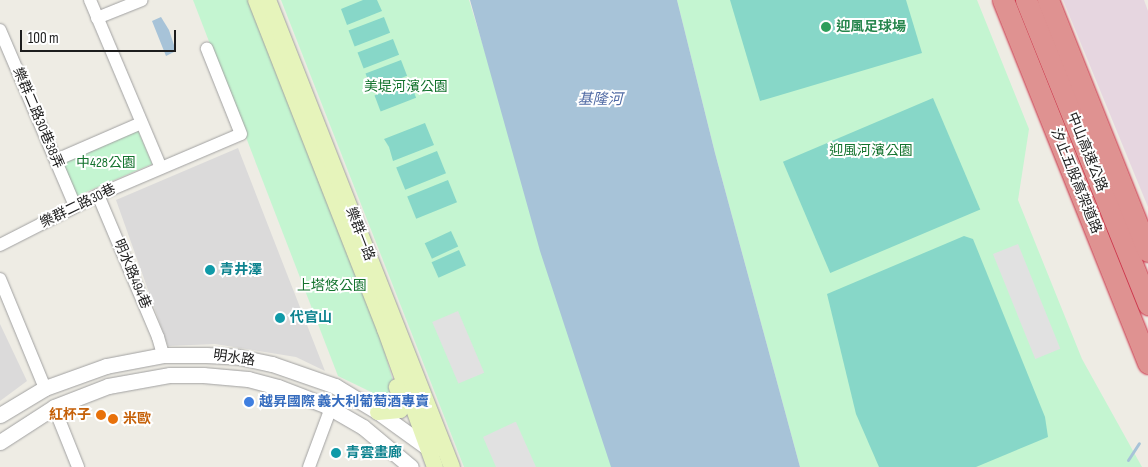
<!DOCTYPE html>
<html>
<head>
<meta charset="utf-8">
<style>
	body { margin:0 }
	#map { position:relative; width:1148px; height:467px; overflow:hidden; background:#eeece4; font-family:"Sofia Sans Condensed","Noto Sans TC",sans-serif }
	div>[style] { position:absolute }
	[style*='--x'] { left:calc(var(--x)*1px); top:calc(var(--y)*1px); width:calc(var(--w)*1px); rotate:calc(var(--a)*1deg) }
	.residential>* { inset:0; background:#dbdada }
	.industrial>* { inset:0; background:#e6d6e0 }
	.park>* { inset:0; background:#c4f5d1; transform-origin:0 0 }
	.pitch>* { inset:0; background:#87d7c8; transform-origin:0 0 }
	.parking>* { inset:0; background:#e1e1e1; transform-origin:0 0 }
	.water>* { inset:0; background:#a7c3d8 }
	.stream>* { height:3px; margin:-1.5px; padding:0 1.5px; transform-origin:1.5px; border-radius:1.5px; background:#a7c3d8 }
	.roads { filter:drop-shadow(0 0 1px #a1a1a1) drop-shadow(0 0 1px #a1a1a1) }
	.minor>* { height:12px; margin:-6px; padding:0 6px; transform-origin:6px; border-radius:6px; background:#fff }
	.tertiary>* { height:15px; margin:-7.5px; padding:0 7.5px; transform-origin:7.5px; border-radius:7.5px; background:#fff }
	.secondary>* { height:16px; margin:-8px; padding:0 8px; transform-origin:8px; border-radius:8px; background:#e6f4bb }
	.bridges { filter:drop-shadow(0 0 1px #cb3147) drop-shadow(0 0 1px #cb3147) }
	.motorway-bridge>* { height:21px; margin:-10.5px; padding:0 10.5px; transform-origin:10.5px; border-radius:10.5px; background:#df9291 }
	.dots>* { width:14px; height:14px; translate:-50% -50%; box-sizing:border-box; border:2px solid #fff; border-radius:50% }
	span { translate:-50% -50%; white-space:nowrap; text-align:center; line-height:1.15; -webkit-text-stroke:4px #fff; paint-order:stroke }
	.leisure-label { font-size:14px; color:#27864d; font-weight:700 }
	.left { translate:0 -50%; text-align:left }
	.park-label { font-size:14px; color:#14732e }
	.street-label { font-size:14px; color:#1d1d1d }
	.culture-label { font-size:14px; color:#0d838f; font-weight:700 }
	.shop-label { font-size:14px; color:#366cbe; font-weight:700 }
	.food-label { font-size:14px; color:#c56008; font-weight:700 }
	.right { translate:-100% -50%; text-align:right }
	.water-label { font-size:15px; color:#516ba5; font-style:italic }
	.scale { position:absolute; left:20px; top:30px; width:156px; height:22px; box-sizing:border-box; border:2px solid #1d1d1d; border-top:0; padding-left:6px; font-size:15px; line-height:18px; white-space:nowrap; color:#1d1d1d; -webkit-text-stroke:4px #fff; paint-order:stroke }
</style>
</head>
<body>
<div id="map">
	<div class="residential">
		<div style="clip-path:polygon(238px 148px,287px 274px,325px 371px,296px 357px,215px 344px,168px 346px,116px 200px)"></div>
		<div style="clip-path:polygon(0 324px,27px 381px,0 401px)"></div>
	</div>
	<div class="industrial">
		<div style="clip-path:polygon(1063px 0,1144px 0,1148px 11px,1148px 207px)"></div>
	</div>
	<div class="park">
		<div style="clip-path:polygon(193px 0,251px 0,378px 329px,400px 406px,338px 376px)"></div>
		<div style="clip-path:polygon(281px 0,469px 0,613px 467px,464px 467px)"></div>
		<div style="clip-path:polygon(677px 0,977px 0,1029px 129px,1018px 200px,1082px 359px,1142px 467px,800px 467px,715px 153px)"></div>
		<div style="left:137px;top:128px;width:39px;height:85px;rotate:67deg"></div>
	</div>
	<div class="pitch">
		<div style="clip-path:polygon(363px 0,377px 0,382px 11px,347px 25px,341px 9px)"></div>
		<div style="clip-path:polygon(730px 0,906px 0,922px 53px,760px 101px)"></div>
		<div style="left:384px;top:17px;width:17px;height:38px;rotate:69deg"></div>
		<div style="left:393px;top:39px;width:17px;height:38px;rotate:69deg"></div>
		<div style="left:401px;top:60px;width:17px;height:38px;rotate:69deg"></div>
		<div style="left:410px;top:82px;width:17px;height:38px;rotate:69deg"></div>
		<div style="left:933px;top:98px;width:121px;height:163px;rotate:67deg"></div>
		<div style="clip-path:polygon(425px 123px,434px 145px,393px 161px,389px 147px,384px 139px)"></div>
		<div style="left:437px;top:151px;width:24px;height:44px;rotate:68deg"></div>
		<div style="left:448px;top:180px;width:24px;height:44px;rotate:68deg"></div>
		<div style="left:451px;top:231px;width:17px;height:29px;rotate:65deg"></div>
		<div style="clip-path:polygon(964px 236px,973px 239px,1045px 417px,1048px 437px,976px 467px,879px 467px,856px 414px,827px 294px)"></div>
		<div style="left:459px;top:250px;width:17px;height:30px;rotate:66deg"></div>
	</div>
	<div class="parking">
		<div style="left:1018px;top:244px;width:113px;height:27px;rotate:68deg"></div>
		<div style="left:458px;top:311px;width:67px;height:28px;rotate:67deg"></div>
		<div style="clip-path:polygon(515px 422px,516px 422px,536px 467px,496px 467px,483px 437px)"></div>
	</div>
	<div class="water">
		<div style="clip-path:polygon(470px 0,677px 0,715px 153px,800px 467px,611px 467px,540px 251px)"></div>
		<div style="clip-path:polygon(161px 17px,169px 30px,176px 51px,166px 56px,152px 21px)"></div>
	</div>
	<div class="stream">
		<div style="--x:1128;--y:460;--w:20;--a:-57"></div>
	</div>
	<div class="roads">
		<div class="minor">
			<div style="--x:90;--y:0;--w:182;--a:67.1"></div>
			<div style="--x:97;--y:18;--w:48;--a:-21.8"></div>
			<div style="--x:0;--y:30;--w:191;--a:66.9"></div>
			<div style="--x:56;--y:160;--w:93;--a:-23.5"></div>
			<div style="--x:98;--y:195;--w:154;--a:67.1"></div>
			<div style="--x:158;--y:337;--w:19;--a:74"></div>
			<div style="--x:0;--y:245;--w:110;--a:-27"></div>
			<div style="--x:98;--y:195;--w:155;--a:-23.1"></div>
			<div style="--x:241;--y:134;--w:92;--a:-111.8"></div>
			<div style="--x:0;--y:279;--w:118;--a:67.6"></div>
			<div style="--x:54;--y:407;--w:65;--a:68.2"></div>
			<div style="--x:309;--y:467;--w:63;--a:-69.6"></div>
		</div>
		<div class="tertiary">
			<div style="--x:0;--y:415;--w:52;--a:-31"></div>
			<div style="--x:45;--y:388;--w:65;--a:-19.8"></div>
			<div style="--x:106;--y:366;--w:58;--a:-10.9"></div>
			<div style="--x:163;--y:355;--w:43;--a:0"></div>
			<div style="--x:206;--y:355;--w:33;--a:3"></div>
			<div style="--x:239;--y:357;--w:34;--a:12"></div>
			<div style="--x:272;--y:364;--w:67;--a:19.2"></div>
			<div style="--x:335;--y:386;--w:50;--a:31.2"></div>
			<div style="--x:378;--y:412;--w:67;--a:35.8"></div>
			<div style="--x:0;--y:442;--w:64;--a:-32.9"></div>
			<div style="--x:54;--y:407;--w:58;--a:-21.3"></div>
			<div style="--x:108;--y:386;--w:63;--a:-10.1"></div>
			<div style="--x:170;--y:375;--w:33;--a:0"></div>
			<div style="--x:203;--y:375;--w:45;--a:5.1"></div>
			<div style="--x:248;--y:379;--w:31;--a:15"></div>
			<div style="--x:278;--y:387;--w:50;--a:21"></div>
			<div style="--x:325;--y:405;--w:44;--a:30.1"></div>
			<div style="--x:363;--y:427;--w:62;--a:39.8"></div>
		</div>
		<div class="secondary">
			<div style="--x:256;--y:0;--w:353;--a:68.6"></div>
			<div style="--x:385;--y:329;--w:147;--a:70.1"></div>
			<div style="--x:268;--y:0;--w:502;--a:68.5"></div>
			<div style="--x:378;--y:412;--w:22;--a:-5"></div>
			<div style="--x:400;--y:410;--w:9;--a:-77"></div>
			<div style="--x:402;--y:401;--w:15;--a:-110"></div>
		</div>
	</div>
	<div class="bridges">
		<div class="motorway-bridge">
			<div style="--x:1003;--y:0;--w:391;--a:68.2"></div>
			<div style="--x:1026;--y:0;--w:328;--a:68.1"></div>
			<div style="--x:1048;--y:0;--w:270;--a:68.3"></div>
		</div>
	</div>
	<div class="dots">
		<div style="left:826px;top:27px;background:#2e9e5b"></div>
		<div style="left:210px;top:270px;background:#0f9aa8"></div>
		<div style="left:280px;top:318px;background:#0f9aa8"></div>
		<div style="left:249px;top:402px;background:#3f7fe0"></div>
		<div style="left:101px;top:415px;background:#e8710a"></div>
		<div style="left:113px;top:419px;background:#e8710a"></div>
		<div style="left:336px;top:453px;background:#0f9aa8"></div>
	</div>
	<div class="leisure-label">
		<span class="left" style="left:836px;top:27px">迎風足球場</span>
	</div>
	<div class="park-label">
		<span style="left:406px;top:87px">美堤河濱公園</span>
		<span style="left:871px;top:151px">迎風河濱公園</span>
		<span style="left:106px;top:163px">中428公園</span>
		<span style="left:332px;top:286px">上塔悠公園</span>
	</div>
	<div class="street-label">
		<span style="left:38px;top:118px;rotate:67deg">樂群二路30巷38弄</span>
		<span style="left:1087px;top:152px;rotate:68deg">中山高速公路</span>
		<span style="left:1076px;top:181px;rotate:68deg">汐止五股高架道路</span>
		<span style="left:78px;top:206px;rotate:-26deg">樂群二路30巷</span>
		<span style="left:360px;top:234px;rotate:69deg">樂群一路</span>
		<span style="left:132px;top:274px;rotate:67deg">明水路494巷</span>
		<span style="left:234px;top:358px;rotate:8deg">明水路</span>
	</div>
	<div class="culture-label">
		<span class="left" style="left:220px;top:270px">青井澤</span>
		<span class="left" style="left:290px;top:318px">代官山</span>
		<span class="left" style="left:346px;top:453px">青雲畫廊</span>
	</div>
	<div class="shop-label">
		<span class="left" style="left:259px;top:402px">越昇國際 義大利葡萄酒專賣</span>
	</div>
	<div class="food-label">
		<span class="right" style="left:91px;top:415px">紅杯子</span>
		<span class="left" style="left:123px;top:419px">米歐</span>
	</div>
	<div class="water-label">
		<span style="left:600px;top:100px">基隆河</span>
	</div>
	<div class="scale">100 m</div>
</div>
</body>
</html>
